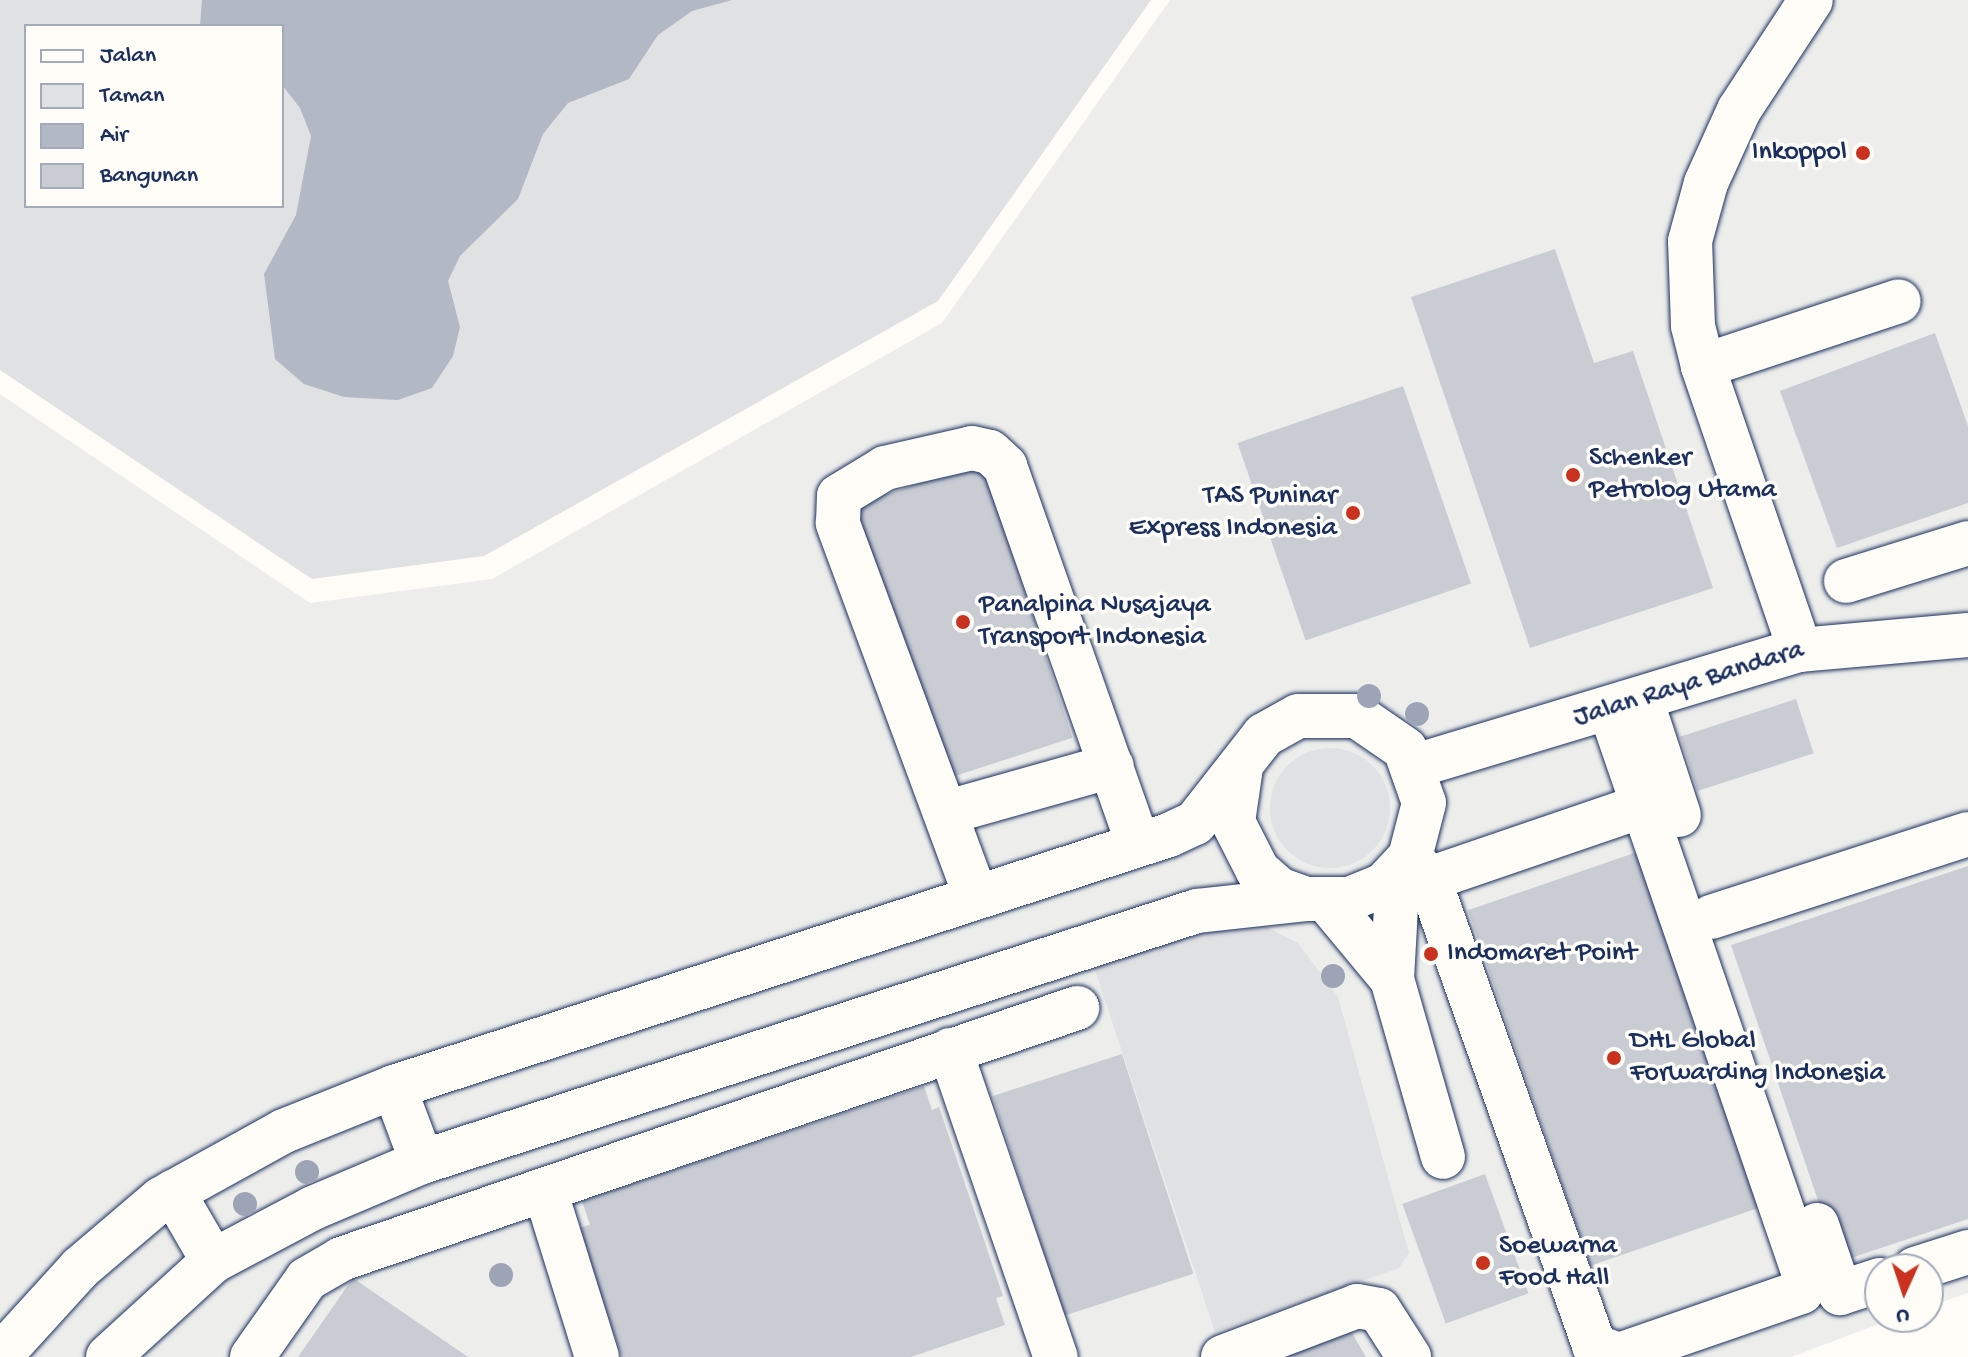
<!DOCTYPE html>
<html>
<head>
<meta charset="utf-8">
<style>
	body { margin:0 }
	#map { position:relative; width:1968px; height:1357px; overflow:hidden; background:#fdfcf7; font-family:"Gochi Hand",sans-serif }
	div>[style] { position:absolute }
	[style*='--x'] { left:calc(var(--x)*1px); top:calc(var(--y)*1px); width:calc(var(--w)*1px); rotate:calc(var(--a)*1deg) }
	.built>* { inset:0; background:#edeeec }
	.green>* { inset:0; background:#e0e1e3 }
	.round { border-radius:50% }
	.water>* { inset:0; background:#b3b8c5 }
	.building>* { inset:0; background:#c9ccd3; transform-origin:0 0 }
	.roads { filter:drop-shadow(0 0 2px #1b2f5e) drop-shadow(0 0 2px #1b2f5e) }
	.minor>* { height:44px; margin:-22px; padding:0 22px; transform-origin:22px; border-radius:22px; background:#fdfcf7 }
	.trees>* { width:24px; height:24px; margin:-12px; border-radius:50%; background:#9ca4b5 }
	.dots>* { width:22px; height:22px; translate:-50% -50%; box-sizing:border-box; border:4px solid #fdfcf7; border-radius:50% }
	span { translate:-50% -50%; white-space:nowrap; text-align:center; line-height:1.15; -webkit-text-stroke:7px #fdfcf7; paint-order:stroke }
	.poi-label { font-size:28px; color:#1b2f5e }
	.right { translate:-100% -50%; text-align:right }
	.left { translate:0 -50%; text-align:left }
	.street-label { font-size:28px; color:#1b2f5e }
	.legend { position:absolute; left:24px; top:24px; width:260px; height:184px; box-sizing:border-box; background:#fdfcf7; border:2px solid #a3aaba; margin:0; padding:10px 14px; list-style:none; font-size:24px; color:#1b2f5e }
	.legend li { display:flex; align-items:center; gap:16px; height:40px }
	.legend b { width:40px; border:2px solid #a3aaba }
	.north { position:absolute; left:1864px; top:1253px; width:80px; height:80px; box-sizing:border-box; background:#fdfcf7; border:2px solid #a3aaba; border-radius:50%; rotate:183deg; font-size:22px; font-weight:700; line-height:32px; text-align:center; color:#1b2f5e }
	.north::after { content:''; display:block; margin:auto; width:28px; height:36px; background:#c8321e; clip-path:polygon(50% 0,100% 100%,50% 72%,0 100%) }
</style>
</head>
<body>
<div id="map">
	<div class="built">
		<div style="clip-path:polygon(1170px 0,1968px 0,1968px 1293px,1928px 1307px,1928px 1269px,1880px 1269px,1880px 1317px,1898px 1317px,1791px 1357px,0 1357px,0 394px,310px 603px,492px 579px,942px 323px)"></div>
	</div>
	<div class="green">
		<div style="clip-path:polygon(evenodd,0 0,1151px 0,938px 301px,484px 556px,312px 579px,0 370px,0 0,26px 26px,282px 26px,282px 206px,26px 206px,26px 26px)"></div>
		<div class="round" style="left:1270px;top:748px;width:120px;height:120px"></div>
		<div style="clip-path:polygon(1249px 918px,1298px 943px,1338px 997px,1409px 1253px,1399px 1268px,1215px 1332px,1091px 958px)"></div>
	</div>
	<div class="water">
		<div style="clip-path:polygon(202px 0,732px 0,692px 11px,658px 35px,629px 79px,568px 103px,543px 134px,518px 199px,460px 256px,448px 281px,460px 327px,453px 356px,432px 388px,398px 400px,344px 397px,304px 384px,275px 359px,264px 274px,296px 215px,311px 136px,300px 108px,282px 85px,282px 26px,200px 26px)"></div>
	</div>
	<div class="building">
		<div style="clip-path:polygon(1555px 249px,1594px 363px,1633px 351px,1713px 588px,1530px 648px,1411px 297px)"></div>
		<div style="clip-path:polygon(1935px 333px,1968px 426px,1968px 503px,1837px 548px,1780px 391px)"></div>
		<div style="left:1403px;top:386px;width:209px;height:175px;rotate:71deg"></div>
		<div style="left:983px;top:463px;width:289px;height:136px;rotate:72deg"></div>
		<div style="left:1796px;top:699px;width:57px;height:122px;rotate:72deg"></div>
		<div style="left:1640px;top:851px;width:376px;height:182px;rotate:71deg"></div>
		<div style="clip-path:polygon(1968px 866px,1968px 1219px,1839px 1262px,1731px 945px)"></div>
		<div style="left:1122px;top:1054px;width:231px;height:136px;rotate:72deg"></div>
		<div style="clip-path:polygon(924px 1086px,932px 1110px,939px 1107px,1003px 1296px,996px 1298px,1005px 1325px,911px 1357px,622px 1357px,578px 1228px,590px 1225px,582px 1201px)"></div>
		<div style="left:1485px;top:1174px;width:127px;height:88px;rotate:70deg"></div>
		<div style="clip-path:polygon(353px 1278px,468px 1357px,298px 1357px)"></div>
		<div style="clip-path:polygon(1345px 1321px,1366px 1357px,1283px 1357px)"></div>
	</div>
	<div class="roads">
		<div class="minor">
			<div style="--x:1703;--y:366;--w:206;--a:-18.3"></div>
			<div style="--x:1846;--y:581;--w:128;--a:-17.3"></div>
			<div style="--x:1800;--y:650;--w:300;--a:-108.9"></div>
			<div style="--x:1703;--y:366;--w:41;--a:-104"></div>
			<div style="--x:1693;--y:326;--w:85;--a:-92"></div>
			<div style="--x:1690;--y:241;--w:60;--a:-74.6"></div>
			<div style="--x:1706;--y:183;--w:80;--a:-65.7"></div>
			<div style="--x:1739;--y:110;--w:131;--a:-56.8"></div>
			<div style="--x:1641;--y:699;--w:122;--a:71.9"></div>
			<div style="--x:1415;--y:766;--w:402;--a:-16.8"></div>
			<div style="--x:1800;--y:650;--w:169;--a:-5.1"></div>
			<div style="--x:948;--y:812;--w:170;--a:-15.7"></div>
			<div style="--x:1410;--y:857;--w:29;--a:49"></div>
			<div style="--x:1429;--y:879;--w:495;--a:70.5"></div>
			<div style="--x:1594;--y:1346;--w:27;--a:20"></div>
			<div style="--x:1619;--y:1355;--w:193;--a:-19.1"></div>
			<div style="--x:1801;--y:1292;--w:16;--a:-75"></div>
			<div style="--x:1805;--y:1277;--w:601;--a:-108.95"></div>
			<div style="--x:1429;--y:879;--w:228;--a:-18.9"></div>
			<div style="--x:976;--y:897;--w:399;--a:-110.3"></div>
			<div style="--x:838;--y:523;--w:27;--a:-88"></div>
			<div style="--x:839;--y:496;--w:54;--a:-31.3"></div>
			<div style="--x:885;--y:468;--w:89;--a:-12.9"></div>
			<div style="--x:972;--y:448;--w:18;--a:13"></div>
			<div style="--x:990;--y:452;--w:21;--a:43"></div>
			<div style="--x:1005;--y:466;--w:401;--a:70.6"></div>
			<div style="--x:1328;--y:902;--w:100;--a:50.3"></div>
			<div style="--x:1392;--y:979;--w:185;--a:74"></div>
			<div style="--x:1711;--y:917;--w:270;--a:-17.9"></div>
			<div style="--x:1392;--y:979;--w:107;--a:-86.8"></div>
			<div style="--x:950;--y:1050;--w:325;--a:71"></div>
			<div style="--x:394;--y:1087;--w:80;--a:69.5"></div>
			<div style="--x:545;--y:1190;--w:175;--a:72.7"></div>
			<div style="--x:173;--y:1192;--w:80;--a:59.9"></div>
			<div style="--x:1817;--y:1225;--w:72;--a:71.3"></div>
			<div style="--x:1840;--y:1293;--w:42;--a:-18"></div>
			<div style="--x:1915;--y:1269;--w:56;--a:-17.8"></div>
			<div style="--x:0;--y:1356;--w:119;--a:-47.7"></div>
			<div style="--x:80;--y:1268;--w:106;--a:-40.4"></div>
			<div style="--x:161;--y:1199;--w:141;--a:-28.9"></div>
			<div style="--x:284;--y:1131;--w:118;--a:-21.8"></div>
			<div style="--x:394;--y:1087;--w:815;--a:-18.01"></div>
			<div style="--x:1169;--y:835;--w:29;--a:-25"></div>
			<div style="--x:1195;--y:823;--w:112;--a:-51.9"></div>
			<div style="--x:1264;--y:735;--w:39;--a:-29"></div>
			<div style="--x:1298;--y:716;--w:59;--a:0"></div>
			<div style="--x:1357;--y:716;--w:58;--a:34.5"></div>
			<div style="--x:1405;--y:749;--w:57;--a:70.6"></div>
			<div style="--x:1424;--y:803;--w:56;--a:104.5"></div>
			<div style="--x:1410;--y:857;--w:38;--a:133"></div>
			<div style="--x:1384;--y:885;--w:37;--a:158"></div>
			<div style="--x:1350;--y:899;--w:44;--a:180"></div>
			<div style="--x:1306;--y:899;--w:29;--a:-160"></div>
			<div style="--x:1279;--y:889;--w:28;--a:-139"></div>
			<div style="--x:1258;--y:871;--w:55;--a:-117"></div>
			<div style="--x:1233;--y:822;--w:56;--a:-81.7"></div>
			<div style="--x:108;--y:1357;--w:142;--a:-42.4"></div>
			<div style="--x:213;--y:1261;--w:113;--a:-27.9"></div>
			<div style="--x:313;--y:1208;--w:118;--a:-22.9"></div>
			<div style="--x:422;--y:1162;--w:815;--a:-17.95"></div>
			<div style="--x:1197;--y:911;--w:110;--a:-6.3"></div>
			<div style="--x:252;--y:1357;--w:95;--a:-54.8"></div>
			<div style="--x:307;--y:1279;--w:39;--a:-30"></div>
			<div style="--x:341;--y:1259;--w:778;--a:-18.83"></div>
			<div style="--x:1223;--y:1357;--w:143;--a:-20.8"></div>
			<div style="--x:1357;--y:1306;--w:22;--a:10"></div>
			<div style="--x:1379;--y:1310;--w:56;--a:57.4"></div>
		</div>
	</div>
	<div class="trees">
		<div style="left:1369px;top:696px"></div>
		<div style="left:1417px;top:714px"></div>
		<div style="left:1333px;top:976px"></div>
		<div style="left:307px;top:1172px"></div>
		<div style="left:245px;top:1204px"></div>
		<div style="left:501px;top:1275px"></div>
	</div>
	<div class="dots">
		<div style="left:1863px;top:153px;background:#c8321e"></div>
		<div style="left:1573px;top:475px;background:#c8321e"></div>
		<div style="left:1353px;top:513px;background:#c8321e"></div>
		<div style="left:963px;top:622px;background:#c8321e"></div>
		<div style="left:1431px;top:954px;background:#c8321e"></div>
		<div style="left:1614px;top:1058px;background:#c8321e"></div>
		<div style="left:1483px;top:1263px;background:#c8321e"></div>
	</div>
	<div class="poi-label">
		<span class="right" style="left:1847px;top:153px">Inkoppol</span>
		<span class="left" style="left:1589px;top:475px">Schenker<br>Petrolog Utama</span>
		<span class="right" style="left:1337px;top:513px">TAS Puninar<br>Express Indonesia</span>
		<span class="left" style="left:979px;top:622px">Panalpina Nusajaya<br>Transport Indonesia</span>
		<span class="left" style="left:1447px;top:954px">Indomaret Point</span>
		<span class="left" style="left:1630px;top:1058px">DHL Global<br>Forwarding Indonesia</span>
		<span class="left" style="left:1499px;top:1263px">Soewarna<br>Food Hall</span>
	</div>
	<div class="street-label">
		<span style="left:1689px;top:685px;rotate:-17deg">Jalan Raya Bandara</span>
	</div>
	<ul class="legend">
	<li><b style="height:10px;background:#fdfcf7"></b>Jalan</li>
	<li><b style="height:22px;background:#e0e1e3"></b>Taman</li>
	<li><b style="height:22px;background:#b3b8c5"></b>Air</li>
	<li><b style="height:22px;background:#c9ccd3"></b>Bangunan</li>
	</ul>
	<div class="north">U</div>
</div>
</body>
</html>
